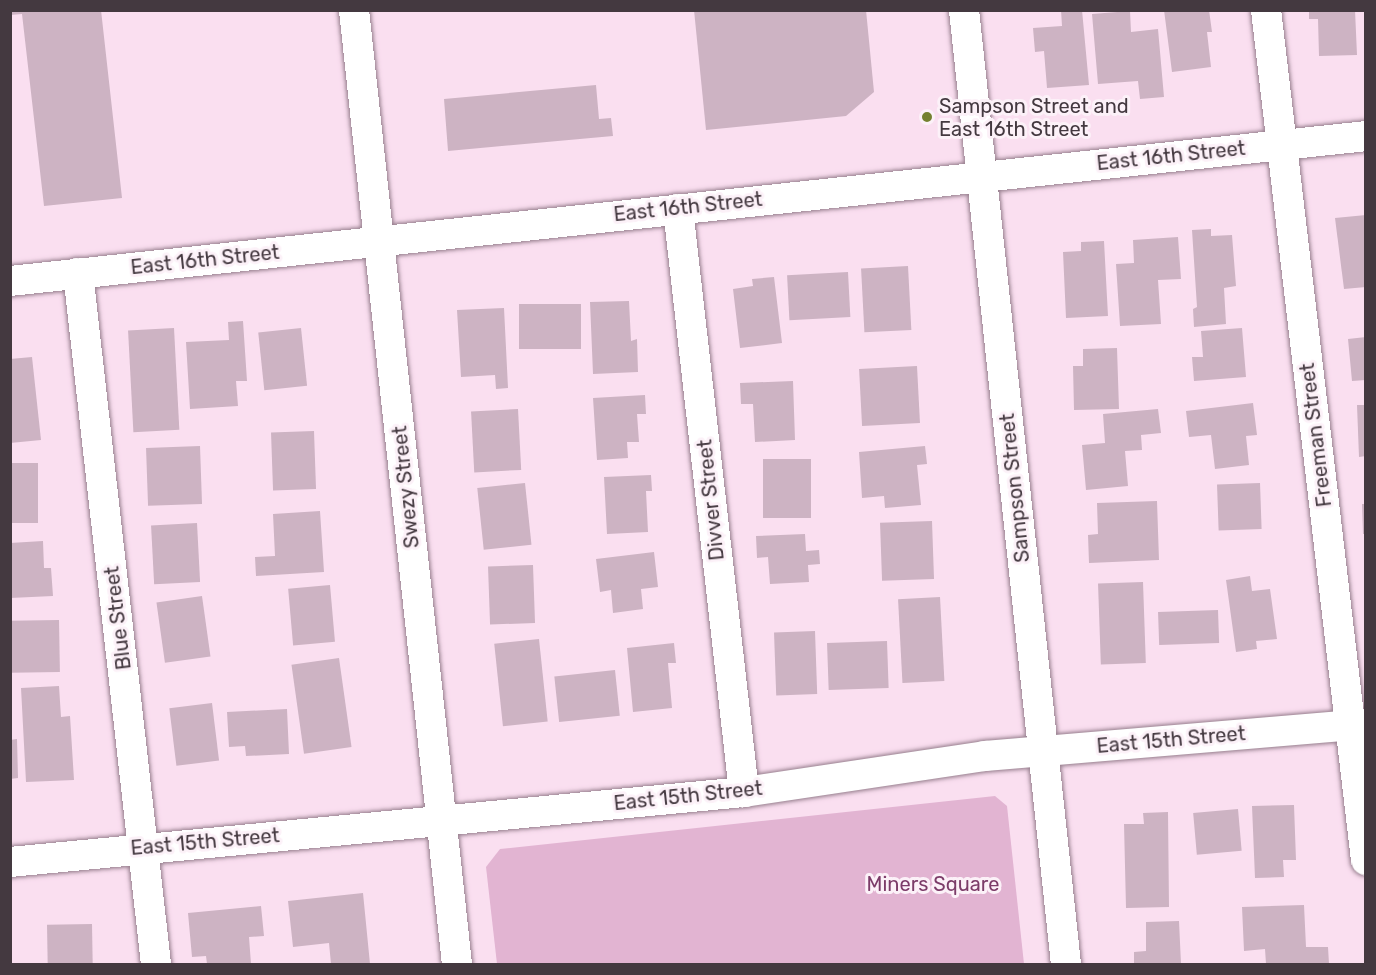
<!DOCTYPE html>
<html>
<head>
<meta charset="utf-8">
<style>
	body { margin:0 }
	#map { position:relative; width:1376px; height:975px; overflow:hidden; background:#fadff0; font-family:Rubik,sans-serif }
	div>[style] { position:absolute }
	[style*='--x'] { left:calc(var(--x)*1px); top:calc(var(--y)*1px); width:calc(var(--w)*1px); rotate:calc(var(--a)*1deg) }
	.green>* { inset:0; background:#e2b4d2 }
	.building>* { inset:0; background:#cdb3c3; transform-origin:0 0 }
	.roads { filter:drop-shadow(0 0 2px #977f8e) drop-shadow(0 0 2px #977f8e) }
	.minor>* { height:30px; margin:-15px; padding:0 15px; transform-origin:15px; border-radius:15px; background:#fff }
	.dots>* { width:16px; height:16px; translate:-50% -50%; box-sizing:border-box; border:3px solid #fcf1f8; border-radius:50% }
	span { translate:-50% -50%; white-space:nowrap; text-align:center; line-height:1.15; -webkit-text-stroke:6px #fcf1f8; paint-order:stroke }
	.poi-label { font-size:20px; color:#443940 }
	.left { translate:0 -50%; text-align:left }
	.street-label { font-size:20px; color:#443940 }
	.park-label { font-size:20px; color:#7c3c69 }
	.frame { position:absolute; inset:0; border:12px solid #443940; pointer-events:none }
</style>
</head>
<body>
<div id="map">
	<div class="green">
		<div style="clip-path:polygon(995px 796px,1007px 806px,1024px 964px,497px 964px,486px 867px,500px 849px)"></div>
	</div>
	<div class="building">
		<div style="clip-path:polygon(10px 10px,101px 10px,122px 198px,44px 206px,22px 14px,10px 15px)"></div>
		<div style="clip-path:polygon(694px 10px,866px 10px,874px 92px,846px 116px,706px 130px)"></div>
		<div style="clip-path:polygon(1061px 10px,1082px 10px,1089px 85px,1047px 88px,1044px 51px,1035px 52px,1033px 28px,1062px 26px)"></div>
		<div style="clip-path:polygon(1164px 10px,1209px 10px,1212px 32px,1207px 32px,1211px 67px,1172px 72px)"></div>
		<div style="clip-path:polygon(1309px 10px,1355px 10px,1357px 55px,1319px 56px,1318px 19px,1309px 19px)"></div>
		<div style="clip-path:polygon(1130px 11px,1131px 32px,1158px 29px,1164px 97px,1140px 99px,1138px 81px,1098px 84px,1092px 14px)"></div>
		<div style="clip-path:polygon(596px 85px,599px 119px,611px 118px,613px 136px,448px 151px,444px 99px)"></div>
		<div style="clip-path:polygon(1366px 215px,1366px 287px,1344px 289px,1335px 218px)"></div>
		<div style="clip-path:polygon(1211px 229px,1211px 236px,1232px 235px,1236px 286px,1224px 288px,1226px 324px,1194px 327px,1193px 309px,1197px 307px,1192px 230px)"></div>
		<div style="clip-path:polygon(1178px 237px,1181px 279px,1158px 280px,1161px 324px,1120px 326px,1116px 264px,1134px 263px,1133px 240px)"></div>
		<div style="clip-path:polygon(1104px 241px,1108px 316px,1066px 318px,1063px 252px,1081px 251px,1081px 242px)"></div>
		<div style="left:908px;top:266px;width:64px;height:47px;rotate:87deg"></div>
		<div style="left:848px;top:272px;width:45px;height:61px;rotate:87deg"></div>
		<div style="clip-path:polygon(774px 277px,782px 343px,740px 348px,733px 289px,753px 286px,752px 279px)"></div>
		<div style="clip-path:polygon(629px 301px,631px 341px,637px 339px,638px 372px,593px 374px,590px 302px)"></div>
		<div style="left:519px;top:304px;width:62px;height:45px"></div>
		<div style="clip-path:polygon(504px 308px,508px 388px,496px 389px,495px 375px,461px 377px,457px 310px)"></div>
		<div style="clip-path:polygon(243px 321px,247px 381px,236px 381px,238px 406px,190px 409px,186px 342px,229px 340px,228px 322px)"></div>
		<div style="left:174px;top:328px;width:102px;height:46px;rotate:87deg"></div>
		<div style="left:301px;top:328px;width:58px;height:43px;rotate:84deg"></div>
		<div style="clip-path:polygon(1242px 328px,1246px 377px,1194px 381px,1192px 357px,1203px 357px,1201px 331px)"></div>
		<div style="clip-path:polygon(1366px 337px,1366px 380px,1352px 381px,1348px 339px)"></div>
		<div style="clip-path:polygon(1117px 348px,1119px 409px,1074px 410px,1073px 366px,1083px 366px,1083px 349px)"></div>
		<div style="clip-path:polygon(32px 357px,41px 440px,10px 443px,10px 359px)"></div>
		<div style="left:917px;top:366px;width:57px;height:58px;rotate:87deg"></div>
		<div style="clip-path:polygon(793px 381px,795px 440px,755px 442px,753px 404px,741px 404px,740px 383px)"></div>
		<div style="clip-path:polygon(645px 395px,646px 414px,637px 414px,639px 442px,627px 442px,628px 458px,597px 460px,593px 398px)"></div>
		<div style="clip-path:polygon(1253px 403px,1257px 435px,1246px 436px,1249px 465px,1215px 469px,1211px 435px,1189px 437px,1186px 411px)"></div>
		<div style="clip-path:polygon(1357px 405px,1366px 405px,1366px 456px,1359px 457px)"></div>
		<div style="left:518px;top:409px;width:61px;height:47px;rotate:87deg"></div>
		<div style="clip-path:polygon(1158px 409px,1161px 433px,1141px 435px,1142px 450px,1125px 451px,1128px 486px,1086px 490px,1082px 445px,1105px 443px,1103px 414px)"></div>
		<div style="left:314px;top:431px;width:58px;height:43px;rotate:88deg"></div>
		<div style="left:200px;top:446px;width:58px;height:54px;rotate:88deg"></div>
		<div style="clip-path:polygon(925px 446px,927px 464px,917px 465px,921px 505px,885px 508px,884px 496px,862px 498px,859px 452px)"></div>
		<div style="left:763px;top:459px;width:48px;height:59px"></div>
		<div style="left:10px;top:463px;width:28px;height:60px"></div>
		<div style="clip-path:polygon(651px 475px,652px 491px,646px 491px,648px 532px,607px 534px,604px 477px)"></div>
		<div style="left:525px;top:483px;width:62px;height:48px;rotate:84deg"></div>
		<div style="left:1260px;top:483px;width:46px;height:43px;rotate:88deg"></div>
		<div style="clip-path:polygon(1157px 501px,1159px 560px,1089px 563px,1088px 535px,1098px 534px,1097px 503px)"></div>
		<div style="clip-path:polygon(1362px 504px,1366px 504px,1366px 534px,1363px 534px)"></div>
		<div style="clip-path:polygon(320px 511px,324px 572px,256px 576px,255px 557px,275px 556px,273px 514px)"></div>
		<div style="left:932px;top:521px;width:58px;height:52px;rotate:88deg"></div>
		<div style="left:197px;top:523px;width:59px;height:46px;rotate:87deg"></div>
		<div style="clip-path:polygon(805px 534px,806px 551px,819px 550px,820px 564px,808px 565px,809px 582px,770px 584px,768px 557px,757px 558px,756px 536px)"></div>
		<div style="clip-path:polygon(43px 541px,44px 568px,51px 568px,53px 596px,10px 598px,10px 543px)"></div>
		<div style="clip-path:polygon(654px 552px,658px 587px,641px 589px,643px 609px,613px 613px,611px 590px,600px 592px,596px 559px)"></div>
		<div style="left:533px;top:565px;width:58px;height:45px;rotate:88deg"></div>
		<div style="clip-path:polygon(1250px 576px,1252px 591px,1270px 589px,1277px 639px,1256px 641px,1257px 649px,1236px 652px,1226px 580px)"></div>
		<div style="left:1143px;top:582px;width:81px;height:45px;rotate:88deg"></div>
		<div style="left:330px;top:585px;width:57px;height:42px;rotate:85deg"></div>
		<div style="left:202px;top:596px;width:61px;height:46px;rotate:82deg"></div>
		<div style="left:940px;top:597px;width:84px;height:42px;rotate:87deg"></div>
		<div style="left:1218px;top:610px;width:33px;height:60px;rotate:88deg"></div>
		<div style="left:59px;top:620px;width:52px;height:49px;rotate:89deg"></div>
		<div style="left:815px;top:631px;width:63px;height:41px;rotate:88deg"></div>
		<div style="left:539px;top:639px;width:83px;height:45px;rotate:84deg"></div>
		<div style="left:887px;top:641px;width:47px;height:60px;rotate:88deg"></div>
		<div style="clip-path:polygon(674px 643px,676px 663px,668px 663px,672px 708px,633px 712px,627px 648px)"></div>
		<div style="left:339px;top:658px;width:90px;height:48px;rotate:82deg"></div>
		<div style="left:615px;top:670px;width:46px;height:61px;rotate:84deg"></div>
		<div style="clip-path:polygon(59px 686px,61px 717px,70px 716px,74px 780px,26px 782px,21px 688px)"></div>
		<div style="left:212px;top:703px;width:58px;height:43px;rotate:83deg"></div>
		<div style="clip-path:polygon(287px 709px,289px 754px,246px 756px,245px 746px,229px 747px,227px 712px)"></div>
		<div style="clip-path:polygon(17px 739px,18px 778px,10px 779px,10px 740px)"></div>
		<div style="clip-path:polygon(1294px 805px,1296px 860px,1283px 860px,1284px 877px,1255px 878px,1252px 806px)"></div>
		<div style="left:1238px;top:809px;width:42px;height:45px;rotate:85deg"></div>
		<div style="clip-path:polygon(1168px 812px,1169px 907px,1126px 908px,1124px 824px,1144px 824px,1143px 813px)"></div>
		<div style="clip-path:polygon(363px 893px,370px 964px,331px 964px,329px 943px,293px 947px,288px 901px)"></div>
		<div style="clip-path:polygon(1304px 905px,1306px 947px,1328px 947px,1329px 964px,1266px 964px,1265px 949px,1244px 951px,1242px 907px)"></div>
		<div style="clip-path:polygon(261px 906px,264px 936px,249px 937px,251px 964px,207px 964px,206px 956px,192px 957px,188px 913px)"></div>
		<div style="clip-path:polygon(1179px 921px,1181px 964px,1134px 964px,1134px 952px,1146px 951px,1146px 922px)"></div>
		<div style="left:92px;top:924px;width:40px;height:45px;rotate:89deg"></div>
	</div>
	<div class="roads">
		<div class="minor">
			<div style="--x:354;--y:10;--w:960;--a:83.84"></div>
			<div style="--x:964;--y:10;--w:959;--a:83.9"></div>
			<div style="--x:1266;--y:10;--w:856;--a:83.29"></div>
			<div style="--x:678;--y:209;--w:587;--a:83.54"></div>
			<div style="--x:78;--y:273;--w:695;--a:83.56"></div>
			<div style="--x:10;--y:281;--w:1364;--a:-6.1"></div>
			<div style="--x:10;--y:862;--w:737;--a:-5.45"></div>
			<div style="--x:744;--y:792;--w:244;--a:-8.5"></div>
			<div style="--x:985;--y:756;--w:382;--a:-4.8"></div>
		</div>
	</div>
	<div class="dots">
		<div style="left:927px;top:117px;background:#74812f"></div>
	</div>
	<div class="poi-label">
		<span class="left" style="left:939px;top:118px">Sampson Street and<br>East 16th Street</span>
	</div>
	<div class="street-label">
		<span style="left:1171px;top:156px;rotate:-6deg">East 16th Street</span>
		<span style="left:688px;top:207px;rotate:-6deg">East 16th Street</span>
		<span style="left:205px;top:260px;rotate:-6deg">East 16th Street</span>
		<span style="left:1316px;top:435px;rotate:-97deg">Freeman Street</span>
		<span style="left:406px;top:487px;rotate:-96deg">Swezy Street</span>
		<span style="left:1015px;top:488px;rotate:-96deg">Sampson Street</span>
		<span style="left:711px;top:500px;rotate:-96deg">Divver Street</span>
		<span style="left:118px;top:618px;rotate:-97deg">Blue Street</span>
		<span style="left:1171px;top:740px;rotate:-5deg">East 15th Street</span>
		<span style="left:688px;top:796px;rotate:-6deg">East 15th Street</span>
		<span style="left:205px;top:842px;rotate:-5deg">East 15th Street</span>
	</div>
	<div class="park-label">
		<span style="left:933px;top:884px">Miners Square</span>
	</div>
	<div class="frame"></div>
</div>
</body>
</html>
